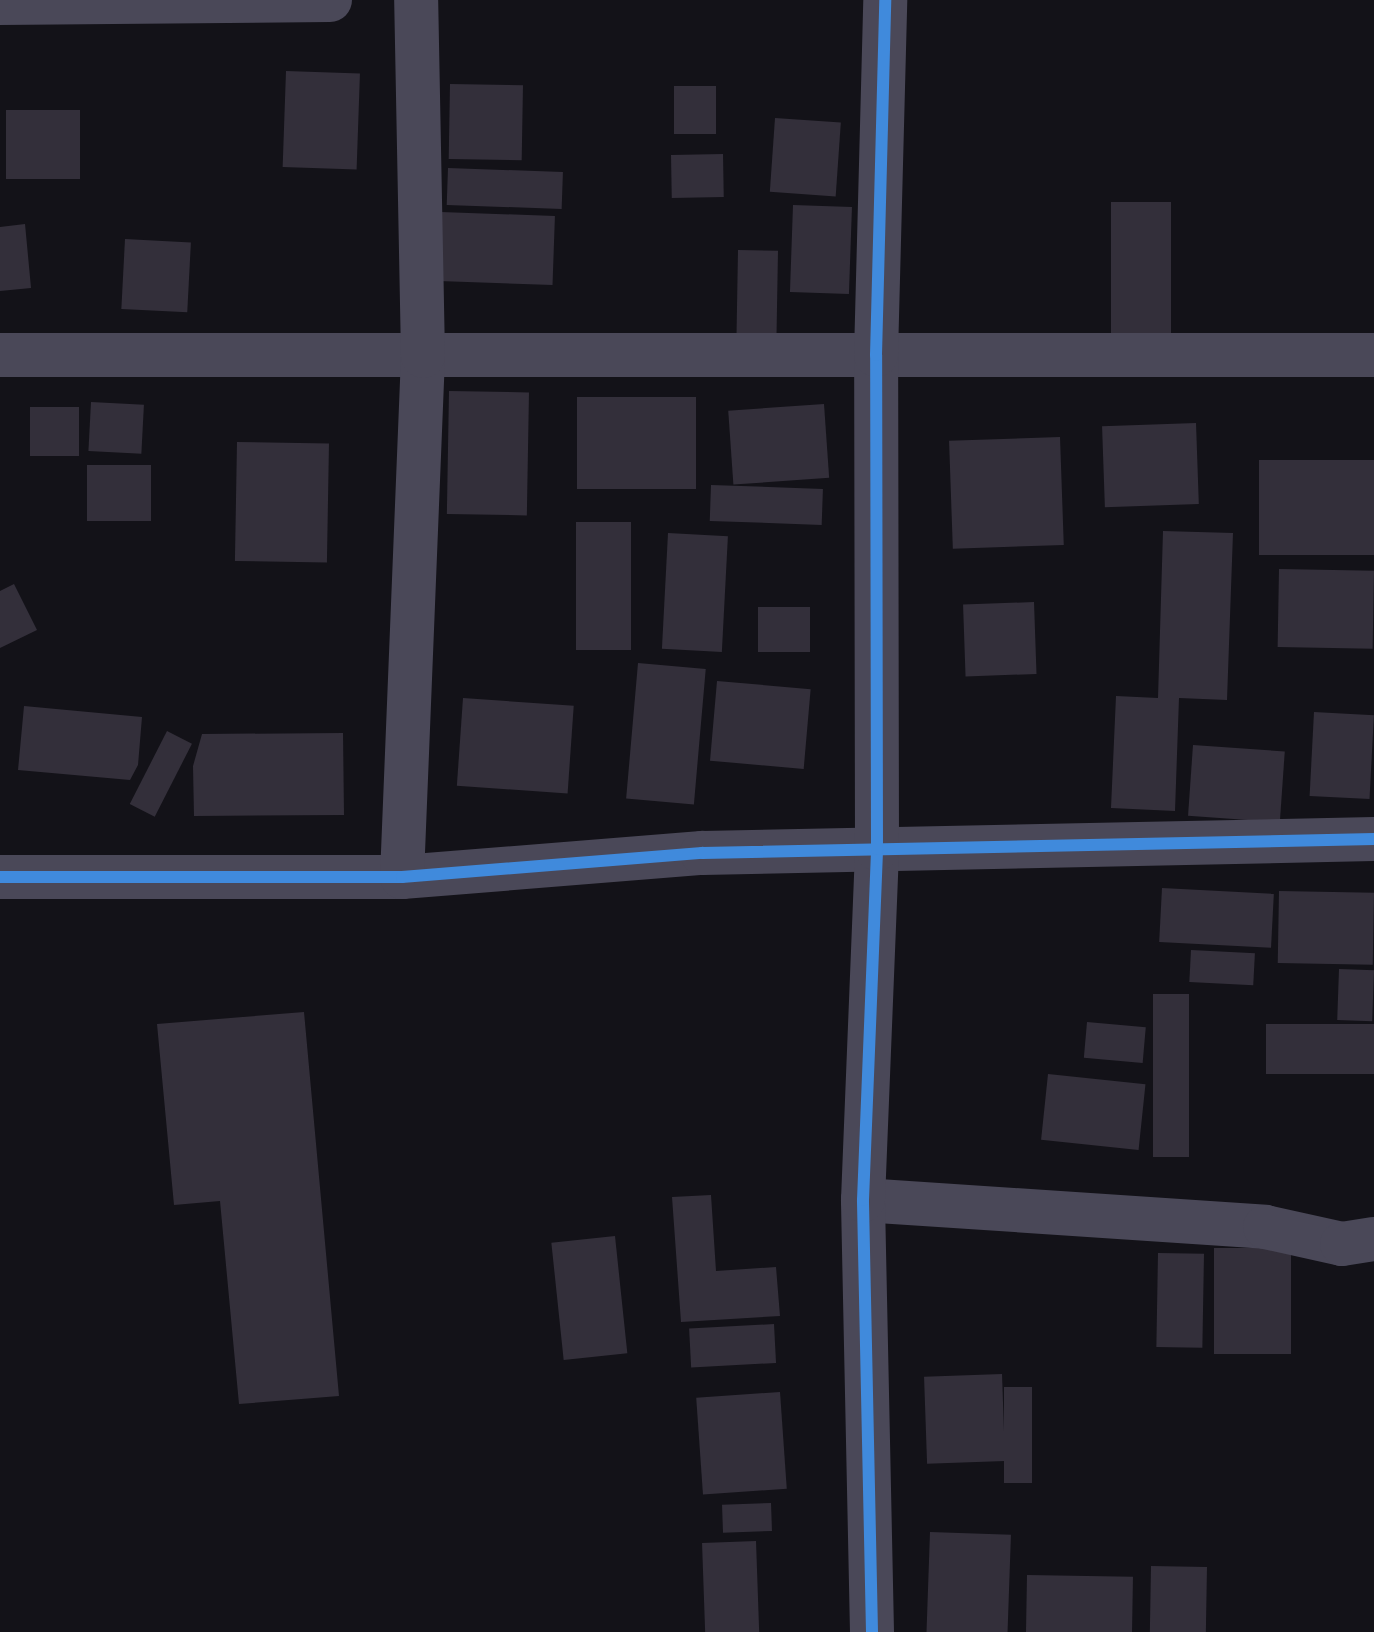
<!DOCTYPE html>
<html>
<head>
<meta charset="utf-8">
<style>
	body { margin:0 }
	#map { position:relative; width:1374px; height:1632px; overflow:hidden; background:#131218; font-family:Inter,sans-serif }
	div>[style] { position:absolute }
	[style*='--x'] { left:calc(var(--x)*1px); top:calc(var(--y)*1px); width:calc(var(--w)*1px); rotate:calc(var(--a)*1deg) }
	.building>* { inset:0; background:#332f3a; transform-origin:0 0 }
	.street>* { height:44px; margin:-22px; padding:0 22px; transform-origin:22px; border-radius:22px; background:#4a4858 }
	.cycleway>* { height:12px; margin:-6px; padding:0 6px; transform-origin:6px; border-radius:6px; background:#408adc }
	span { translate:-50% -50%; white-space:nowrap; text-align:center; line-height:1.15; -webkit-text-stroke:8px #120e1c; paint-order:stroke }
</style>
</head>
<body>
<div id="map">
	<div class="building">
		<div style="left:286px;top:71px;width:74px;height:96px;rotate:2deg"></div>
		<div style="left:450px;top:84px;width:73px;height:75px;rotate:1deg"></div>
		<div style="left:674px;top:86px;width:42px;height:48px"></div>
		<div style="left:6px;top:110px;width:74px;height:69px"></div>
		<div style="left:775px;top:118px;width:66px;height:74px;rotate:4deg"></div>
		<div style="left:723px;top:154px;width:43px;height:52px;rotate:89deg"></div>
		<div style="left:448px;top:168px;width:115px;height:37px;rotate:2deg"></div>
		<div style="left:1111px;top:202px;width:60px;height:135px"></div>
		<div style="left:793px;top:205px;width:59px;height:87px;rotate:2deg"></div>
		<div style="left:441px;top:212px;width:114px;height:69px;rotate:2deg"></div>
		<div style="clip-path:polygon(25px 224px,31px 288px,0 291px,0 227px)"></div>
		<div style="left:125px;top:239px;width:66px;height:70px;rotate:3deg"></div>
		<div style="left:738px;top:250px;width:40px;height:85px;rotate:1deg"></div>
		<div style="left:449px;top:391px;width:80px;height:123px;rotate:1deg"></div>
		<div style="left:696px;top:397px;width:92px;height:119px;rotate:90deg"></div>
		<div style="left:91px;top:402px;width:53px;height:49px;rotate:3deg"></div>
		<div style="left:824px;top:404px;width:74px;height:96px;rotate:86deg"></div>
		<div style="left:30px;top:407px;width:49px;height:49px"></div>
		<div style="left:1196px;top:423px;width:81px;height:94px;rotate:88deg"></div>
		<div style="left:1060px;top:437px;width:108px;height:111px;rotate:88deg"></div>
		<div style="left:237px;top:442px;width:92px;height:119px;rotate:1deg"></div>
		<div style="left:1259px;top:460px;width:115px;height:95px"></div>
		<div style="left:87px;top:465px;width:64px;height:56px"></div>
		<div style="left:711px;top:485px;width:112px;height:36px;rotate:2deg"></div>
		<div style="left:576px;top:522px;width:55px;height:128px"></div>
		<div style="clip-path:polygon(1163px 531px,1233px 533px,1227px 700px,1179px 698px,1175px 811px,1111px 808px,1116px 696px,1158px 698px)"></div>
		<div style="left:668px;top:533px;width:60px;height:116px;rotate:3deg"></div>
		<div style="left:1279px;top:569px;width:95px;height:78px;rotate:1deg"></div>
		<div style="clip-path:polygon(14px 584px,37px 630px,0 648px,0 591px)"></div>
		<div style="left:1034px;top:602px;width:72px;height:71px;rotate:88deg"></div>
		<div style="left:758px;top:607px;width:52px;height:45px"></div>
		<div style="left:638px;top:663px;width:68px;height:136px;rotate:5deg"></div>
		<div style="left:717px;top:681px;width:94px;height:80px;rotate:5deg"></div>
		<div style="left:463px;top:698px;width:111px;height:88px;rotate:4deg"></div>
		<div style="clip-path:polygon(24px 706px,142px 717px,138px 765px,130px 780px,18px 770px)"></div>
		<div style="left:1314px;top:712px;width:60px;height:84px;rotate:3deg"></div>
		<div style="left:167px;top:731px;width:28px;height:82px;rotate:27deg"></div>
		<div style="clip-path:polygon(343px 733px,344px 815px,194px 816px,193px 766px,202px 734px)"></div>
		<div style="left:1193px;top:745px;width:92px;height:71px;rotate:4deg"></div>
		<div style="left:1162px;top:888px;width:112px;height:54px;rotate:3deg"></div>
		<div style="left:1279px;top:891px;width:95px;height:72px;rotate:1deg"></div>
		<div style="left:1191px;top:950px;width:64px;height:32px;rotate:3deg"></div>
		<div style="left:1339px;top:969px;width:35px;height:51px;rotate:2deg"></div>
		<div style="left:1153px;top:994px;width:36px;height:163px"></div>
		<div style="clip-path:polygon(304px 1012px,339px 1396px,239px 1404px,220px 1201px,174px 1205px,157px 1024px)"></div>
		<div style="left:1087px;top:1022px;width:59px;height:36px;rotate:5deg"></div>
		<div style="left:1374px;top:1024px;width:50px;height:108px;rotate:90deg"></div>
		<div style="left:1048px;top:1074px;width:98px;height:66px;rotate:6deg"></div>
		<div style="clip-path:polygon(711px 1195px,716px 1271px,776px 1267px,780px 1316px,681px 1322px,672px 1197px)"></div>
		<div style="left:615px;top:1236px;width:118px;height:64px;rotate:84deg"></div>
		<div style="left:1214px;top:1248px;width:77px;height:106px"></div>
		<div style="left:1158px;top:1253px;width:46px;height:94px;rotate:1deg"></div>
		<div style="left:774px;top:1324px;width:39px;height:85px;rotate:87deg"></div>
		<div style="left:1002px;top:1374px;width:87px;height:78px;rotate:88deg"></div>
		<div style="left:1004px;top:1387px;width:28px;height:96px"></div>
		<div style="left:780px;top:1392px;width:97px;height:84px;rotate:86deg"></div>
		<div style="left:771px;top:1503px;width:28px;height:49px;rotate:88deg"></div>
		<div style="left:930px;top:1532px;width:81px;height:100px;rotate:2deg"></div>
		<div style="left:756px;top:1541px;width:91px;height:54px;rotate:88deg"></div>
		<div style="left:1151px;top:1566px;width:56px;height:66px;rotate:1deg"></div>
		<div style="left:1027px;top:1575px;width:106px;height:57px;rotate:1deg"></div>
	</div>
	<div class="street">
		<div style="--x:0;--y:3;--w:330;--a:-0.5"></div>
		<div style="--x:0;--y:355;--w:1374;--a:0"></div>
		<div style="--x:0;--y:877;--w:402;--a:0"></div>
		<div style="--x:402;--y:877;--w:301;--a:-4.6"></div>
		<div style="--x:702;--y:853;--w:672;--a:-1.19"></div>
		<div style="--x:402;--y:877;--w:521;--a:-87.69"></div>
		<div style="--x:423;--y:356;--w:356;--a:-91.1"></div>
		<div style="--x:863;--y:1200;--w:403;--a:3.8"></div>
		<div style="--x:1265;--y:1227;--w:79;--a:12.4"></div>
		<div style="--x:1342;--y:1244;--w:32;--a:-9"></div>
		<div style="--x:872;--y:1632;--w:432;--a:-91.2"></div>
		<div style="--x:863;--y:1200;--w:351;--a:-87.7"></div>
		<div style="--x:877;--y:849;--w:494;--a:-90.1"></div>
		<div style="--x:876;--y:355;--w:355;--a:-88.5"></div>
	</div>
	<div class="cycleway">
		<div style="--x:0;--y:877;--w:402;--a:0"></div>
		<div style="--x:402;--y:877;--w:301;--a:-4.6"></div>
		<div style="--x:702;--y:853;--w:672;--a:-1.19"></div>
		<div style="--x:872;--y:1632;--w:432;--a:-91.2"></div>
		<div style="--x:863;--y:1200;--w:351;--a:-87.7"></div>
		<div style="--x:877;--y:849;--w:494;--a:-90.1"></div>
		<div style="--x:876;--y:355;--w:355;--a:-88.5"></div>
	</div>
</div>
</body>
</html>
